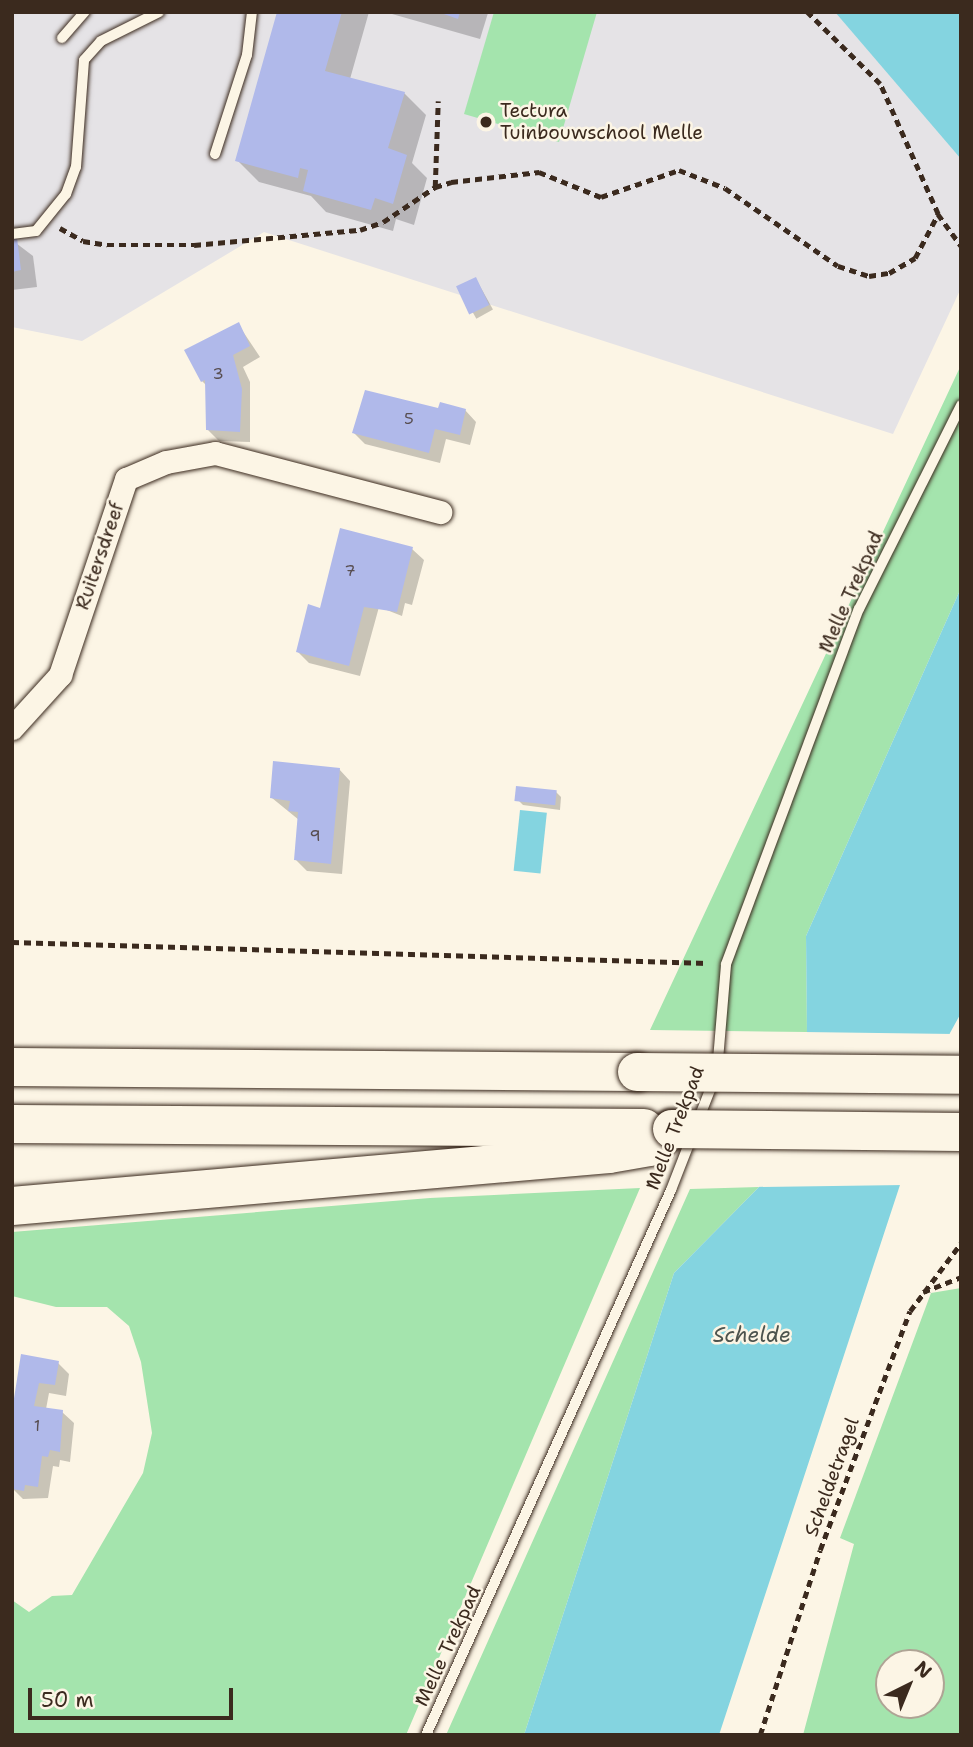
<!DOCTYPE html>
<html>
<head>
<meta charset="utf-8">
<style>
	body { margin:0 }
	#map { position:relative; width:973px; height:1747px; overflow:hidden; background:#fcf5e5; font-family:"Shantell Sans",sans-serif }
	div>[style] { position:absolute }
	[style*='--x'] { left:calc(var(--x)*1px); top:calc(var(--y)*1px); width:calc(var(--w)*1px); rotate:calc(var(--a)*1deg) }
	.built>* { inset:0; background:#e5e3e6 }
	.green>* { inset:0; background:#a4e4ad }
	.water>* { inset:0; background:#84d4e0; transform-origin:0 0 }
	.pier>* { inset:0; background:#fcf5e5 }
	.shadow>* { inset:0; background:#0003; transform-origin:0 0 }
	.building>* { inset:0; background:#b0b9ea; transform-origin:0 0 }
	.path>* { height:4.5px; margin-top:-2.25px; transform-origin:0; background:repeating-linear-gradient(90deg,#3b2a1e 0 7px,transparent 0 12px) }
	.roads { filter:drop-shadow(0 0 2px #3b2a1e) drop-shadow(0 0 2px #3b2a1e) }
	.lane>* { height:10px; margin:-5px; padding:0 5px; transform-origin:5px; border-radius:5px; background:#fcf5e5 }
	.street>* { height:23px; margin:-11.5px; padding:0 11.5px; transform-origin:11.5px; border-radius:11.5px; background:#fcf5e5 }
	.highway>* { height:38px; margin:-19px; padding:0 19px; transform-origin:19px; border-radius:19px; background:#fcf5e5 }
	.bridges { filter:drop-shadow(0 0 2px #3b2a1e) drop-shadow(0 0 2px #3b2a1e) }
	.highway-bridge>* { height:38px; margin:-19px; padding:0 19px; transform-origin:19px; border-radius:19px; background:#fcf5e5 }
	.dots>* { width:19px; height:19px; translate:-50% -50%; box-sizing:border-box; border:4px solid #fcf5e5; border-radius:50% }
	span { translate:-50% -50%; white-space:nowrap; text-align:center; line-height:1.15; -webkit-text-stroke:5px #fcf5e5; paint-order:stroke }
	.number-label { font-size:16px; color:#584e51 }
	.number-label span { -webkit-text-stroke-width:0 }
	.poi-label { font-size:19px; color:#3b2a1e }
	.left { translate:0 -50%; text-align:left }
	.street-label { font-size:19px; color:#3b2a1e }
	.water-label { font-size:21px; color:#4d544e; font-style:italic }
	.frame { position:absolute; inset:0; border:14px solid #3b2a1e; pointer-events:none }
	.north { position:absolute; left:875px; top:1649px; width:70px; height:70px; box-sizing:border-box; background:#fcf5e5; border:2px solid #afa495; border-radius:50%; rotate:43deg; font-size:19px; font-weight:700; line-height:28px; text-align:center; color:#3b2a1e }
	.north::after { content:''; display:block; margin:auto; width:24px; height:32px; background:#3b2a1e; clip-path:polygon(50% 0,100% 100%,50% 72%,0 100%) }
	.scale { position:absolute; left:28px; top:1688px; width:205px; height:32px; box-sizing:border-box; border:4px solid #3b2a1e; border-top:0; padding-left:9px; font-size:21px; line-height:24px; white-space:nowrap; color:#3b2a1e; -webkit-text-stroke:5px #fcf5e5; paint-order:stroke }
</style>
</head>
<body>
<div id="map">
	<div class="built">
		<div style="clip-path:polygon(12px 12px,961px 12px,961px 288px,893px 434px,264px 232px,82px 341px,12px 327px)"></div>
	</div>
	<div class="green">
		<div style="clip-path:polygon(494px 12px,597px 12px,559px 142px,464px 114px)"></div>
		<div style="clip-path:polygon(961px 365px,961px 588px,806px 936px,807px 1032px,650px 1030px)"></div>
		<div style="clip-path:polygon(759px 1187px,674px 1273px,524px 1735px,446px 1735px,690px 1189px)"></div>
		<div style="clip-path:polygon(640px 1188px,406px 1735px,12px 1735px,12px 1600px,29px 1612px,52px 1596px,72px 1595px,143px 1473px,152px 1433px,141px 1362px,129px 1326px,107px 1307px,56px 1307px,12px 1296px,12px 1232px,430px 1198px)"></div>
		<div style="clip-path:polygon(evenodd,961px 1288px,961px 1735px,803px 1735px,854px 1544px,840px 1538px,931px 1293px,961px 1288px,889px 1663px,931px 1663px,931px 1705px,889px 1705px,889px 1663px)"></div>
	</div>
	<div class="water">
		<div style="clip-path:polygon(835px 12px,961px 12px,961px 159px)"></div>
		<div style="clip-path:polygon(961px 588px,961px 1013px,950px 1033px,719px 1735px,524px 1735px,674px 1273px,759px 1187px,807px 1039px,806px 936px)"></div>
		<div style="left:520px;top:810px;width:27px;height:61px;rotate:6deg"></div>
	</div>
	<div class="pier">
		<div style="clip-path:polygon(803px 1032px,954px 1034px,904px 1185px,754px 1187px)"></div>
	</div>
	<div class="shadow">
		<div style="clip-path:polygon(279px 12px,369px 12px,350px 79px,404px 93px,426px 115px,412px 163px,427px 178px,414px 225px,396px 219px,393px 231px,326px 212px,311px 196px,259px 182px,237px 160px)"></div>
		<div style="clip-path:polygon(385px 12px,486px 12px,488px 13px,480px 39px)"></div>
		<div style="clip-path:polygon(12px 240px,33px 256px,37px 287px,12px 290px)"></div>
		<div style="left:476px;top:279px;width:35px;height:19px;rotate:61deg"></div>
		<div style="clip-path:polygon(238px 324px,260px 357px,243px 367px,250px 382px,250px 442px,219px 441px,208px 430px,207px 386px,202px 381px)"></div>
		<div style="clip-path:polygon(465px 410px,476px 422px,470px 445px,446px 439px,440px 463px,365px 444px,354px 433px,440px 411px)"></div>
		<div style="clip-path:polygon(412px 549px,424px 560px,412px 605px,405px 603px,402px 616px,379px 607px,360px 676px,309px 663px,298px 652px,321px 610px)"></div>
		<div style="clip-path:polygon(339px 769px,350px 781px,342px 874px,307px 871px,296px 860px,299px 820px,272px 798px)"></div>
		<div style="clip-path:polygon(556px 792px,561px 797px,560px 810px,523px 805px,518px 800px)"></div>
		<div style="clip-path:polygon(22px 1356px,58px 1363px,69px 1374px,66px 1396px,49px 1393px,46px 1409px,62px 1412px,74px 1423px,70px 1462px,60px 1460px,59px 1467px,53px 1466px,48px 1498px,23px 1499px,12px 1488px)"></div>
	</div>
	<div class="building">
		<div style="clip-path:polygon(277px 12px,342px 12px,325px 71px,405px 92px,388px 148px,407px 155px,393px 204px,375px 198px,371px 210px,303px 191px,308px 170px,300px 168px,298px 178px,235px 161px)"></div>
		<div style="clip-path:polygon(438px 12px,460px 12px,458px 19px)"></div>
		<div style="clip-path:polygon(17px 238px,21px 270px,12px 272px,12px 239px)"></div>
		<div style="left:476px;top:277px;width:31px;height:22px;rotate:65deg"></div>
		<div style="clip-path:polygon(239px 322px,250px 346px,233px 355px,242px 389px,240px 432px,206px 430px,205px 380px,201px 382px,184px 350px)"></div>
		<div style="clip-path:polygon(365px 390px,438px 408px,440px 402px,466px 409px,460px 435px,435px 429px,429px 453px,352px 433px)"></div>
		<div style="clip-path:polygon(340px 528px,413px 547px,397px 612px,364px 607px,349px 666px,296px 652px,308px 604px,320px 608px)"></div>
		<div style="clip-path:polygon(273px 761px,340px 768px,331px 864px,294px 860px,298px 812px,288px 811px,290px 801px,270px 798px)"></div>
		<div style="left:516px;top:786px;width:41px;height:15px;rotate:6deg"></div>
		<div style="clip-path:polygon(21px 1354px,59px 1361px,55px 1385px,39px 1383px,34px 1406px,63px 1410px,60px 1452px,50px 1450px,48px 1457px,42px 1456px,38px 1487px,25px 1485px,24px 1491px,12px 1489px,12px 1411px)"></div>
	</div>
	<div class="path">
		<div style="--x:435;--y:187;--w:86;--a:-88"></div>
		<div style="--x:938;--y:214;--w:39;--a:54"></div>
		<div style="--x:60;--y:228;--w:26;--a:29"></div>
		<div style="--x:83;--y:241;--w:24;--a:9"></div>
		<div style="--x:107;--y:245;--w:87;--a:0"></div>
		<div style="--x:194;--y:245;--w:167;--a:-5.2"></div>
		<div style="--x:360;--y:230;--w:24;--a:-19"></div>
		<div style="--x:383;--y:222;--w:63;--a:-33.9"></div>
		<div style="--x:435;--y:187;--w:17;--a:-17"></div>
		<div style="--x:451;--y:182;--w:89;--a:-6.5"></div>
		<div style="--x:539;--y:172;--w:67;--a:22"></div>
		<div style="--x:601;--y:197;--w:83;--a:-19.1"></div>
		<div style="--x:679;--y:170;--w:49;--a:21.4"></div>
		<div style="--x:725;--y:188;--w:137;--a:34.6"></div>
		<div style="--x:838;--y:266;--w:33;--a:18"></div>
		<div style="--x:869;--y:276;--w:20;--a:-9"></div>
		<div style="--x:889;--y:273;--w:30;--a:-30"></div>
		<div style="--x:915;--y:258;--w:50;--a:-62.4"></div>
		<div style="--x:938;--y:214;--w:142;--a:-114"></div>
		<div style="--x:880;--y:84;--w:103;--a:-135.4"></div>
		<div style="--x:12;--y:942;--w:696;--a:1.73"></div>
		<div style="--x:923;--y:1292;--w:41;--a:-21.5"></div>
		<div style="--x:760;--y:1735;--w:194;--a:-72"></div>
		<div style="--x:820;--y:1550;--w:255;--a:-69.4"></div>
		<div style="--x:910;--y:1311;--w:85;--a:-53.1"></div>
	</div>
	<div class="roads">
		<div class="lane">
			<div style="--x:62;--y:38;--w:35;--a:-49"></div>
			<div style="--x:215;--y:154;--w:104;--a:-72.1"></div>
			<div style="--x:247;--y:55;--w:43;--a:-83.4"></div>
			<div style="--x:12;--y:234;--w:24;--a:-7"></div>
			<div style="--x:36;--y:231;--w:48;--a:-51"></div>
			<div style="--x:66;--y:194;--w:29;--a:-70"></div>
			<div style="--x:76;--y:167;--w:107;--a:-85.7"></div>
			<div style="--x:84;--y:60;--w:25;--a:-48"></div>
			<div style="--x:101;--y:41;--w:65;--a:-26.6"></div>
			<div style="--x:426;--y:1735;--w:598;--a:-65.79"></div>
			<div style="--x:671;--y:1190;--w:127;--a:-68.7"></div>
			<div style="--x:717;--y:1072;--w:108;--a:-85.2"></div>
			<div style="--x:726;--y:964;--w:379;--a:-69.5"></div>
			<div style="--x:859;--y:609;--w:228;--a:-63.4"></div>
		</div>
		<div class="street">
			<div style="--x:12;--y:728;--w:72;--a:-47.8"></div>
			<div style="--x:60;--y:675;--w:207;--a:-71.4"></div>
			<div style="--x:126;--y:479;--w:43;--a:-23"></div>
			<div style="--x:166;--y:462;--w:50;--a:-10.4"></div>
			<div style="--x:215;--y:453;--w:233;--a:14.7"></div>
		</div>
		<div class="highway">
			<div style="--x:12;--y:1067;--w:625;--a:0.46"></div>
			<div style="--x:12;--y:1124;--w:632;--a:0.36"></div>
			<div style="--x:12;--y:1206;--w:599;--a:-4.98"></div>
			<div style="--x:609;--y:1154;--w:41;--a:-9.9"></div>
			<div style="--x:649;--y:1147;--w:29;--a:-38"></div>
		</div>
	</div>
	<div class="bridges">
		<div class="highway-bridge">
			<div style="--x:637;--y:1072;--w:324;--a:0.5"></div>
			<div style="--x:672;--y:1129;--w:289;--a:0.6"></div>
		</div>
	</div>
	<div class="dots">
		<div style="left:486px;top:122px;background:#3b2a1e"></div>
	</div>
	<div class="number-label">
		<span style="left:218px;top:374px">3</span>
		<span style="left:409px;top:419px">5</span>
		<span style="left:350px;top:571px">7</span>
		<span style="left:315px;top:836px">9</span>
		<span style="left:37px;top:1426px">1</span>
	</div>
	<div class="poi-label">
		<span class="left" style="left:500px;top:122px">Tectura<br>Tuinbouwschool Melle</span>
	</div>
	<div class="street-label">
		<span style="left:100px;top:556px;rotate:-71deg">Ruitersdreef</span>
		<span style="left:851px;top:592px;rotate:-66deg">Melle Trekpad</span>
		<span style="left:675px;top:1128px;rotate:-69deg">Melle Trekpad</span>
		<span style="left:832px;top:1477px;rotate:-70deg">Scheldetragel</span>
		<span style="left:448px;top:1646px;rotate:-65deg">Melle Trekpad</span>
	</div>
	<div class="water-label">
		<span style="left:752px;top:1335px">Schelde</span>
	</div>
	<div class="frame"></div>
	<div class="north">N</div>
	<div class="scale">50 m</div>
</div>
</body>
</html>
